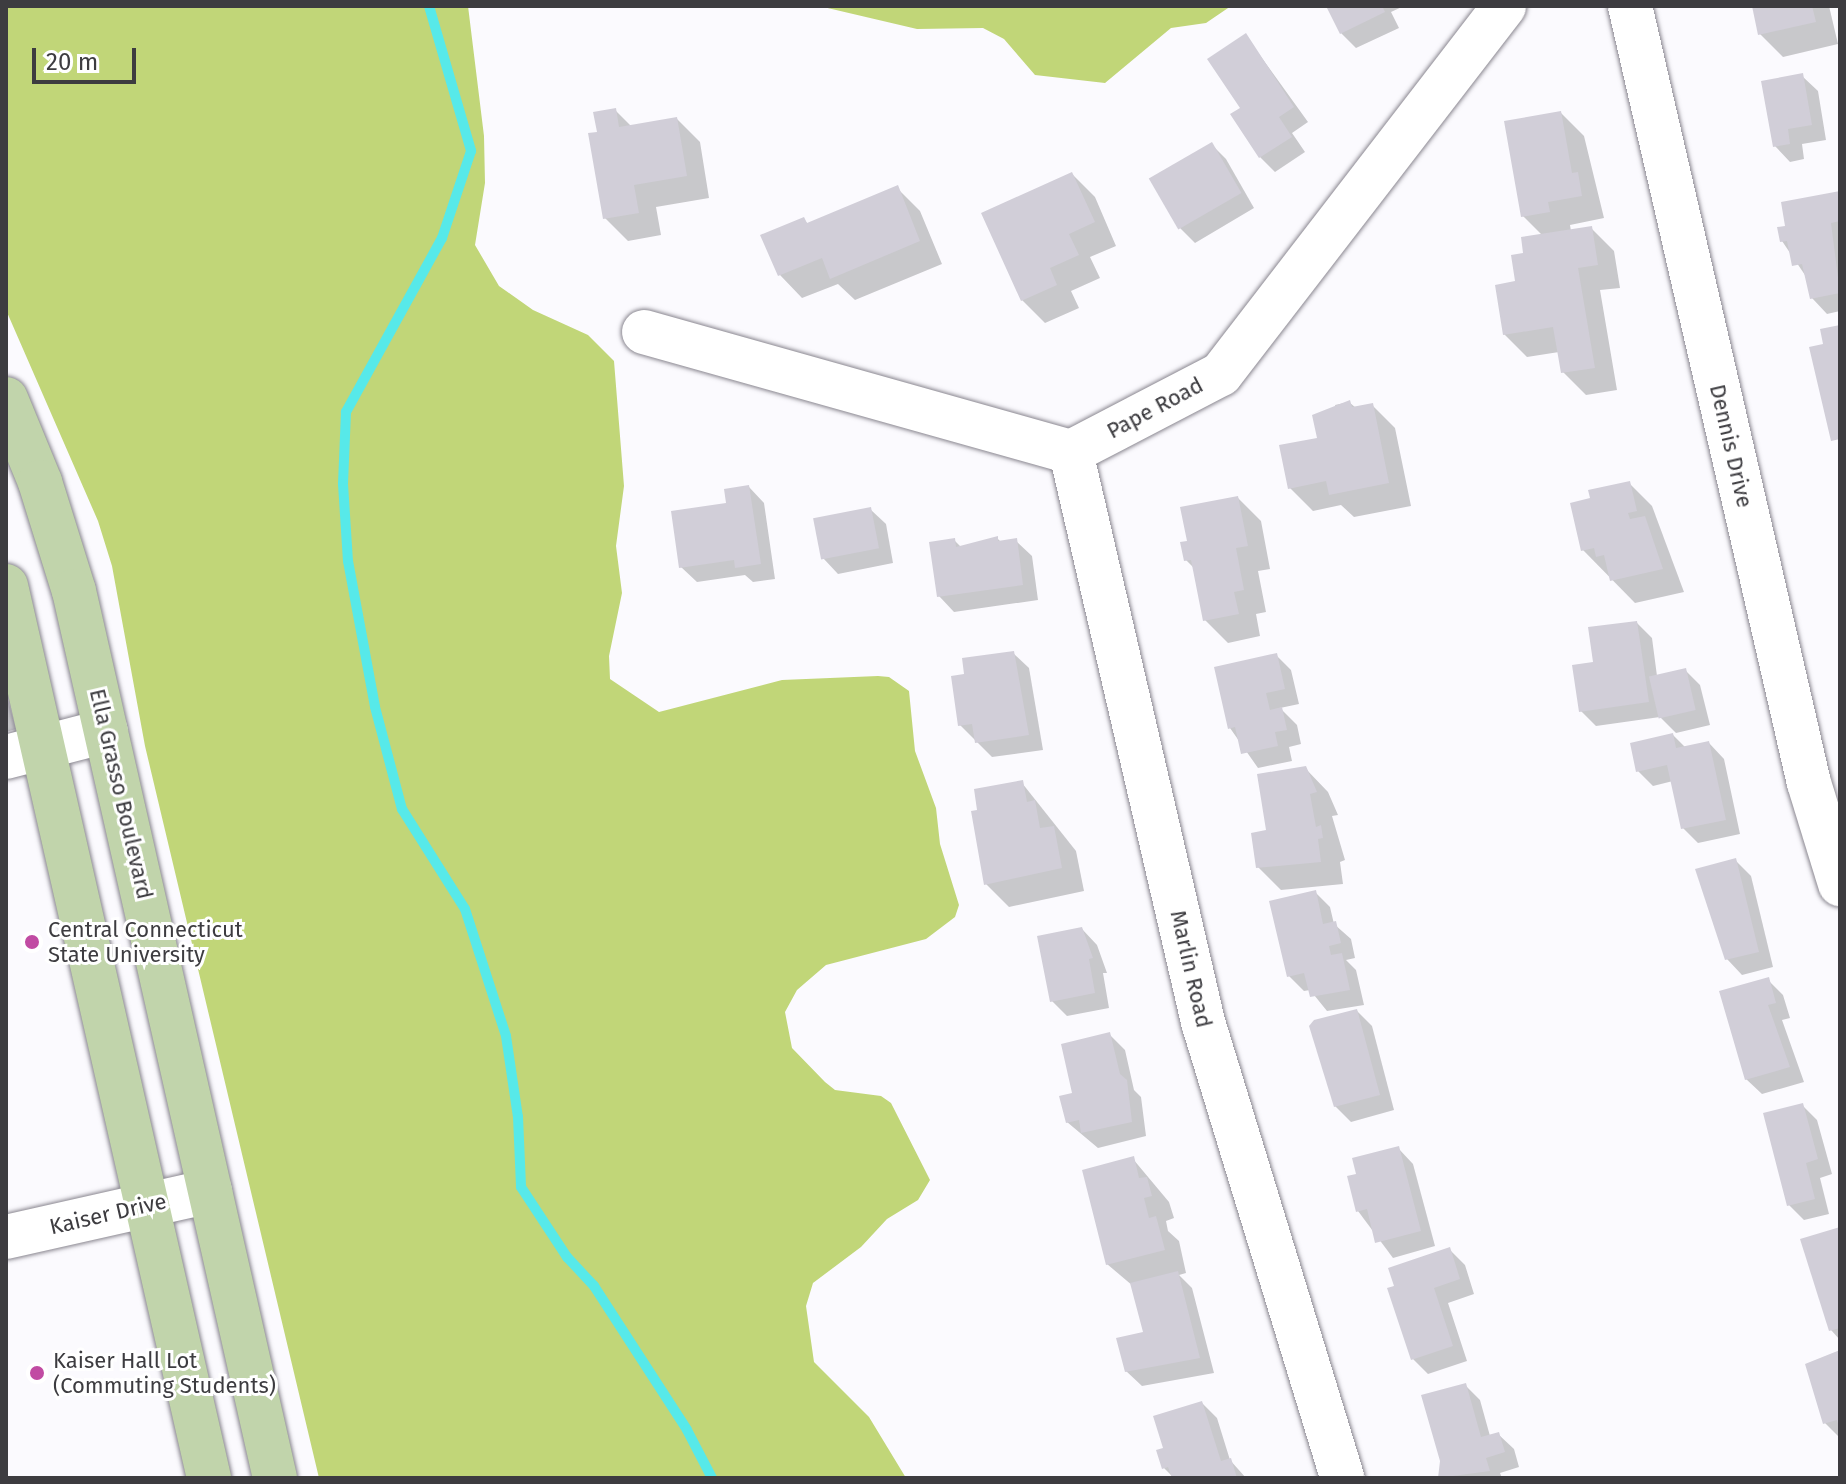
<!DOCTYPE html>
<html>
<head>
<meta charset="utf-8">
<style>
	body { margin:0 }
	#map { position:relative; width:1846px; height:1484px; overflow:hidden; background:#fbfafe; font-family:"Fira Sans",sans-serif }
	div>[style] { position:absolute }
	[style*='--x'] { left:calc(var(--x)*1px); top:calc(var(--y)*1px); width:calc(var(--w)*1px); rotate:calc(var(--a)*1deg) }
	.green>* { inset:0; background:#c1d678 }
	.shadow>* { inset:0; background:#0003 }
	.stream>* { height:10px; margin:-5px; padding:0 5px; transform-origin:5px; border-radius:5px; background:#57e9e9 }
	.building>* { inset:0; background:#d1ced8; transform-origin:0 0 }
	.roads { filter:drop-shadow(0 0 2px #8a8790) drop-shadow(0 0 2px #8a8790) }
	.minor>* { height:44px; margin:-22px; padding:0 22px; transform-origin:22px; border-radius:22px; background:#fff }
	.major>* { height:44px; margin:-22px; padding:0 22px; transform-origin:22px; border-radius:22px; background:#c1d4ab }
	.dots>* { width:22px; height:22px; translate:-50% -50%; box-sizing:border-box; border:4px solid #fff; border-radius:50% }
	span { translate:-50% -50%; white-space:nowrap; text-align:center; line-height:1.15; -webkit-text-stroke:6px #fff; paint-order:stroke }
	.street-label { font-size:22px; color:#3d3c40 }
	.poi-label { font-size:22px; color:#3d3c40 }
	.left { translate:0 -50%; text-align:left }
	.frame { position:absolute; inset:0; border:8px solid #3d3c40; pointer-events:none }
	.scale { position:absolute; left:32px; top:48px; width:104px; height:36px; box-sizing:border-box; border:4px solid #3d3c40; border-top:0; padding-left:10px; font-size:24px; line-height:28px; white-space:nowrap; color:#3d3c40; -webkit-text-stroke:6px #fff; paint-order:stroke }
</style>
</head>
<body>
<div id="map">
	<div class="green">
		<div style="clip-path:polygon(6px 6px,468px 6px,484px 136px,485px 183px,475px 245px,499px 286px,533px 310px,588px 335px,614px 361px,624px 486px,616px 546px,622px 593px,609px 656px,610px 679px,659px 712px,782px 680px,878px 676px,889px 677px,909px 691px,915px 751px,936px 808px,940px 844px,959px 905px,955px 917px,926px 939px,826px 965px,797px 990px,785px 1012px,792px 1048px,825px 1082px,835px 1090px,881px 1096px,891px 1103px,930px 1180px,918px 1200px,887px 1219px,861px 1247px,813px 1283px,806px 1306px,814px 1362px,869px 1417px,906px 1478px,319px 1478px,145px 746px,112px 566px,98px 521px,6px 310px)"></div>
		<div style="clip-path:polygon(819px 6px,1231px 6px,1206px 23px,1171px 28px,1105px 83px,1035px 75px,1004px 39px,983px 28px,917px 29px)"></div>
	</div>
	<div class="shadow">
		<div style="clip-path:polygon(1328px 6px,1404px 6px,1391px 12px,1399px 28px,1356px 48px,1341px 33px)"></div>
		<div style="clip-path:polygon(1756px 6px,1829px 6px,1838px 44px,1783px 57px,1760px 34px)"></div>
		<div style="clip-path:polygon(1246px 36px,1308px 122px,1292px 133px,1305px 152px,1275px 172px,1260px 157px,1242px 108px)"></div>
		<div style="clip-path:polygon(1802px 76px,1818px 91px,1826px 140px,1802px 144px,1804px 159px,1790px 162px,1775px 146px)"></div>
		<div style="clip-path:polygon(615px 110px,632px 127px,677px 119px,700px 142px,709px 198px,656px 207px,661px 235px,628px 241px,605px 218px,599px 133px)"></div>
		<div style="clip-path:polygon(1561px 113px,1584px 136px,1604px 218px,1570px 225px,1571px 231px,1591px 228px,1614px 251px,1620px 288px,1600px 290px,1617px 390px,1586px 395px,1563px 372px,1559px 352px,1527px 357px,1504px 334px,1526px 254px,1543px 236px,1523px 216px)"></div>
		<div style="clip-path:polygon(1211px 144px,1226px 159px,1254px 208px,1195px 243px,1180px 228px)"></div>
		<div style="clip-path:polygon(1072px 174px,1095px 197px,1116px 246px,1090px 257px,1100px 278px,1071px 291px,1079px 308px,1045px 323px,1022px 300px)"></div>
		<div style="clip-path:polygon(897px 188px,920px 211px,942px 264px,855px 300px,838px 284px,802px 298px,780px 275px,803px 219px,809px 225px)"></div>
		<div style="clip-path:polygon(1840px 193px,1840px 311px,1827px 314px,1812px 298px,1807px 278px,1782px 241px,1788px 228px)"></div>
		<div style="clip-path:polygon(1349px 402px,1356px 408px,1372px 405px,1395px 428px,1411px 506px,1354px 517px,1341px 505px,1313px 511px,1290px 488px,1337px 412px,1335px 405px)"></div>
		<div style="clip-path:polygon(1629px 483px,1652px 506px,1684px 592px,1635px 603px,1583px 550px,1593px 500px)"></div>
		<div style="clip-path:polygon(749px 487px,764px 503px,775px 579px,753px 582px,745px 575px,697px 582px,681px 567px,729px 505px)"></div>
		<div style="clip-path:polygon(1238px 498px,1261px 521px,1270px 569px,1258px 571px,1266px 612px,1256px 614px,1260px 636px,1228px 643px,1205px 620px,1195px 569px,1186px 560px,1189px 542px)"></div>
		<div style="clip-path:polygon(870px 509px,886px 524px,893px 563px,838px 574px,823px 558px)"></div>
		<div style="clip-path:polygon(997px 538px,1002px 543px,1016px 541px,1032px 556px,1038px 600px,954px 612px,939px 596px,954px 540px,962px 548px)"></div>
		<div style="clip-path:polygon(1637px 623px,1652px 638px,1657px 676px,1685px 670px,1700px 685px,1710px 725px,1676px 733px,1660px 717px,1596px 726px,1581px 711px,1595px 664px)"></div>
		<div style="clip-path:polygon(1013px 653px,1029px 668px,1043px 750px,992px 757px,960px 725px,967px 676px)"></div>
		<div style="clip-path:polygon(1276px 655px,1291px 670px,1299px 704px,1280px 708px,1297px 725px,1301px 744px,1289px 747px,1292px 761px,1258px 768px,1230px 728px)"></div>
		<div style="clip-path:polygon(6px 693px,16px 729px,6px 732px)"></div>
		<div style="clip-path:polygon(1673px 735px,1686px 748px,1709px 743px,1724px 759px,1740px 834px,1698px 843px,1683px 828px,1673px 781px,1653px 786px,1638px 771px)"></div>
		<div style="clip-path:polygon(1305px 768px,1328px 792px,1338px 815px,1332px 816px,1345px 860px,1340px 862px,1343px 884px,1281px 890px,1258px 867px,1269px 832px)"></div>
		<div style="clip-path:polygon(1022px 783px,1076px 851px,1084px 891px,1009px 907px,986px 884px,980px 811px)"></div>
		<div style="clip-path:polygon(1735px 860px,1751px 876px,1773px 967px,1742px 975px,1727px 959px)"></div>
		<div style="clip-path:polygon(1315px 892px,1330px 907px,1334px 924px,1351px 939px,1355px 958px,1346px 960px,1356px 970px,1364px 1005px,1327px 1011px,1310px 990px,1304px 991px,1289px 976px)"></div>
		<div style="clip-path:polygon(1082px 929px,1097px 945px,1107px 973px,1103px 973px,1109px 1008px,1067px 1016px,1052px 1001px)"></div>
		<div style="clip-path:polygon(1768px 980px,1783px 995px,1790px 1018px,1782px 1020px,1804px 1082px,1762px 1094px,1746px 1079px)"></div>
		<div style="clip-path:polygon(1357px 1011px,1372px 1026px,1394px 1110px,1351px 1122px,1335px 1106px)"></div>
		<div style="clip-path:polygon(1110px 1035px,1125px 1050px,1134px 1090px,1141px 1097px,1146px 1136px,1098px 1148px,1067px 1122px,1074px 1095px)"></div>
		<div style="clip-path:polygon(1802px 1105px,1817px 1120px,1832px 1174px,1820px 1178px,1829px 1214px,1804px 1220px,1789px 1205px)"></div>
		<div style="clip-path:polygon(1398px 1148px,1413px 1164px,1435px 1246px,1393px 1258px,1358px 1211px,1359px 1175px)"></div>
		<div style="clip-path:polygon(1133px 1159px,1169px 1202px,1174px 1218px,1166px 1221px,1168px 1231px,1179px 1241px,1186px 1273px,1179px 1275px,1192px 1288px,1214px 1373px,1142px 1386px,1126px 1371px,1145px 1333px,1133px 1286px,1107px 1264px)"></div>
		<div style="clip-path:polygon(1840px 1229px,1840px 1340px,1831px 1330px)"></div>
		<div style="clip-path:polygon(1450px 1250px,1465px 1265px,1474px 1294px,1448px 1303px,1467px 1361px,1428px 1374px,1413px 1359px,1390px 1289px)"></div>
		<div style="clip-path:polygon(1840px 1353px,1840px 1438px,1825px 1423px)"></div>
		<div style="clip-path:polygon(1465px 1385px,1480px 1400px,1490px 1436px,1498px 1434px,1514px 1449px,1519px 1467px,1500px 1473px,1502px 1478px,1442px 1478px,1442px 1461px)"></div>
		<div style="clip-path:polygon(1202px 1403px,1217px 1418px,1230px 1460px,1246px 1478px,1174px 1478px,1164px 1468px,1165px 1450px)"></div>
	</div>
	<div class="stream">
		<div style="--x:429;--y:6;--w:151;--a:73.8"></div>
		<div style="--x:471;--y:151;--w:92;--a:108.4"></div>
		<div style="--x:442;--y:238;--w:199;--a:118.9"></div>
		<div style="--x:346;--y:412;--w:72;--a:92.4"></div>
		<div style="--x:343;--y:484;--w:77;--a:86.3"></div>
		<div style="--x:348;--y:561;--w:148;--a:79.5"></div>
		<div style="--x:375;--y:707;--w:106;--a:75.2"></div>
		<div style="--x:402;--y:809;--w:118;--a:57.8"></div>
		<div style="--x:465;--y:909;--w:133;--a:72.1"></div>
		<div style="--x:506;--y:1036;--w:82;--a:81.6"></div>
		<div style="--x:518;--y:1117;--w:70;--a:87.5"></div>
		<div style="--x:521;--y:1187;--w:84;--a:56.7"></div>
		<div style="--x:567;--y:1257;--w:40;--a:47"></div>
		<div style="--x:594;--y:1286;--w:171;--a:57.1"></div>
		<div style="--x:687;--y:1430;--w:54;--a:62.5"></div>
	</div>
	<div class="building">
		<div style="clip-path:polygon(1326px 6px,1382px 6px,1385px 12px,1340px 34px)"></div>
		<div style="clip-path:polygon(1752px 6px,1812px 6px,1816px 22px,1758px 35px)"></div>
		<div style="clip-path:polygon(1246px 33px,1294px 107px,1279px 117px,1292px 137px,1259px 158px,1230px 114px,1240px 108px,1207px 59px)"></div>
		<div style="clip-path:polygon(1803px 73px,1812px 125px,1788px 129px,1790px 144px,1773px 147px,1761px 81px)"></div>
		<div style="clip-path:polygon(616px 108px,619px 127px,677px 117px,687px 176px,634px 185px,639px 213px,603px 219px,588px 133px,597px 132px,593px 112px)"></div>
		<div style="clip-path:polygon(1561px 111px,1572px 173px,1578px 172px,1582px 196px,1548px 202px,1550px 212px,1521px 217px,1504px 121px)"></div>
		<div style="left:1212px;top:142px;width:59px;height:73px;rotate:60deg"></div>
		<div style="clip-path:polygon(1072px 172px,1095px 222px,1069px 234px,1079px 255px,1050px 268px,1057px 285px,1021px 301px,981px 213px)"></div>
		<div style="clip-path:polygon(898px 185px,920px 241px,830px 279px,822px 258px,778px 276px,760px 235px,804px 217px,807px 223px)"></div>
		<div style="clip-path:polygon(1840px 191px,1840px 221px,1831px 223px,1840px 293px,1810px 299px,1802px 264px,1792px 266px,1787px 241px,1780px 242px,1777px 227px,1785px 226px,1781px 202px)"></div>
		<div style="clip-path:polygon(1592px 226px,1598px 265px,1578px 268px,1595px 368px,1561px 373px,1553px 327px,1503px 335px,1495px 285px,1515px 281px,1511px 255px,1523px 253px,1521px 237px)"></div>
		<div style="clip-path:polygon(1840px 325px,1840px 439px,1831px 441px,1809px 347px,1823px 344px,1820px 329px)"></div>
		<div style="clip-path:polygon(1350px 400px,1352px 407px,1373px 403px,1389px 483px,1329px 495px,1326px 481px,1288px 489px,1279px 445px,1317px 438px,1312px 415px)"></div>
		<div style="clip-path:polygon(1630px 481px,1637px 511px,1628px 513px,1630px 519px,1645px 516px,1663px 569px,1610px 581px,1604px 555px,1596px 557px,1594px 548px,1581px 551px,1570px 503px,1590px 498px,1588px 490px)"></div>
		<div style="clip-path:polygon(749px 485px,761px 564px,735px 568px,734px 560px,679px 568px,671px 511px,726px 503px,724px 489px)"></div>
		<div style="clip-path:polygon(1238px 496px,1248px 546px,1236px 548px,1244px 590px,1234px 592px,1239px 614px,1203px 621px,1191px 560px,1184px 561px,1180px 542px,1187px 541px,1180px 507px)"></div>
		<div style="left:871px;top:507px;width:42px;height:59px;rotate:79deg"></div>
		<div style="clip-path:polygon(998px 536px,998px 541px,1017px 538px,1023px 585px,937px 597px,929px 542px,955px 538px,956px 547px)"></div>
		<div style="clip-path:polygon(1637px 621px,1649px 702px,1579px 712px,1572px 665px,1593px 662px,1588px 627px)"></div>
		<div style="clip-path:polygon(1014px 651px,1029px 735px,975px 743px,972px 724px,958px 726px,951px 676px,964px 674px,962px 658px)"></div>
		<div style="clip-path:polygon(1277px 653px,1285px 689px,1266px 693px,1270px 710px,1282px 707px,1287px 730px,1275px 732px,1278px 746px,1241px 754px,1235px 727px,1228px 729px,1214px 667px)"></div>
		<div style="left:1686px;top:668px;width:43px;height:38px;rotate:77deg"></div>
		<div style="clip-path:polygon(1673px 733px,1676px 748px,1709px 741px,1726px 820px,1681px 829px,1667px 765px,1636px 772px,1630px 743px)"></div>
		<div style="clip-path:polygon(1306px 766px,1317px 792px,1310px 794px,1316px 827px,1321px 825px,1323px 838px,1318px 839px,1321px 862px,1256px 868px,1251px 833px,1266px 830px,1257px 774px)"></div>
		<div style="clip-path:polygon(1023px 780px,1027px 802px,1035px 800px,1040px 828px,1054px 826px,1062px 868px,984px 885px,971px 811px,977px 810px,974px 789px)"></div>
		<div style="clip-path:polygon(1736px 858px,1759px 952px,1725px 960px,1695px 869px)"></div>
		<div style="clip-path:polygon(1316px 890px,1323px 924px,1336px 921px,1341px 943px,1329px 946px,1331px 955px,1342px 953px,1350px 990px,1310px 997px,1304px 973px,1287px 977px,1269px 901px)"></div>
		<div style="clip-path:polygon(1082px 927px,1093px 958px,1089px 959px,1095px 993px,1050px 1002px,1037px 936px)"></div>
		<div style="clip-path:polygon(1769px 977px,1776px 1003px,1768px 1005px,1790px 1067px,1745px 1080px,1719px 991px)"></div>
		<div style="clip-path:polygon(1357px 1009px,1380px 1095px,1334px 1107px,1309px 1026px,1314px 1020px)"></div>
		<div style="clip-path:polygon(1110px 1032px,1120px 1074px,1127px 1080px,1132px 1122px,1081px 1133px,1079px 1120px,1066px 1123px,1059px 1096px,1072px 1093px,1061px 1044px)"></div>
		<div style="clip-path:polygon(1803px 1103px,1818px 1159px,1806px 1163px,1815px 1199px,1787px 1206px,1763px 1113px)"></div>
		<div style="clip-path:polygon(1399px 1146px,1421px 1231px,1375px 1243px,1367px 1209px,1356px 1212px,1347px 1176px,1356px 1174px,1352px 1158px)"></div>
		<div style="clip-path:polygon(1134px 1156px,1139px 1178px,1147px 1177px,1152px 1196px,1144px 1198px,1149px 1218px,1156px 1216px,1165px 1250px,1106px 1265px,1082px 1170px)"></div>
		<div style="clip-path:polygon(1840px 1227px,1840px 1328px,1829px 1331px,1800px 1239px)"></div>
		<div style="clip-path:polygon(1450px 1247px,1460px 1279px,1434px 1288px,1453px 1346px,1411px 1360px,1387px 1288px,1394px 1286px,1388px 1268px)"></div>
		<div style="clip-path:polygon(1178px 1271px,1200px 1358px,1125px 1372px,1116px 1338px,1143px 1332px,1130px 1283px)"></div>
		<div style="clip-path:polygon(1840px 1350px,1840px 1427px,1839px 1427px,1837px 1420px,1823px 1424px,1805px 1364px)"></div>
		<div style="clip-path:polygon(1466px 1383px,1481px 1437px,1499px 1432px,1505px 1452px,1486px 1458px,1490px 1471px,1438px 1478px,1440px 1461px,1421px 1395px)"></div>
		<div style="clip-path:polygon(1202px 1401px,1221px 1461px,1231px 1458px,1237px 1478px,1172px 1478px,1168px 1467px,1162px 1469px,1156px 1450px,1163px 1448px,1153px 1416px)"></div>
	</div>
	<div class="roads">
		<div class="minor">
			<div style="--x:1630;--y:6;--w:797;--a:77.03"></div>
			<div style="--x:1809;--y:783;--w:106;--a:72.9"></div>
			<div style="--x:644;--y:332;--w:444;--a:15.7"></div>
			<div style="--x:1071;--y:452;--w:169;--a:-27.5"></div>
			<div style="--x:1221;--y:374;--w:464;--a:-52.4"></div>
			<div style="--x:1071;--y:452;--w:585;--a:76.96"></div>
			<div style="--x:1203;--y:1022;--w:477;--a:73"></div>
			<div style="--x:6;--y:757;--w:103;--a:-14.6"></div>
			<div style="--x:6;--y:1237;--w:209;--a:-12.7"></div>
		</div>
		<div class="major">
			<div style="--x:6;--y:399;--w:90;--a:67.7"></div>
			<div style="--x:40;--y:482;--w:114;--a:72.7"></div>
			<div style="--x:74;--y:591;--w:909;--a:77.23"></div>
			<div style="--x:6;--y:586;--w:915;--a:77.18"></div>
		</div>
	</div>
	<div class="dots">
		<div style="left:32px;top:942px;background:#c14ba3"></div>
		<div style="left:37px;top:1373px;background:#c14ba3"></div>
	</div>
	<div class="street-label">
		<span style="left:1155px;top:408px;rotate:-28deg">Pape Road</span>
		<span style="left:1731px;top:446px;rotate:77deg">Dennis Drive</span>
		<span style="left:121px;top:794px;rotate:77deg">Ella Grasso Boulevard</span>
		<span style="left:1191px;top:969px;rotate:77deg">Marlin Road</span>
		<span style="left:108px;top:1214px;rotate:-13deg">Kaiser Drive</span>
	</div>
	<div class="poi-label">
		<span class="left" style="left:48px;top:942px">Central Connecticut<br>State University</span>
		<span class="left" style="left:53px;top:1373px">Kaiser Hall Lot<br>(Commuting Students)</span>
	</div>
	<div class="frame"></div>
	<div class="scale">20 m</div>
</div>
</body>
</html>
